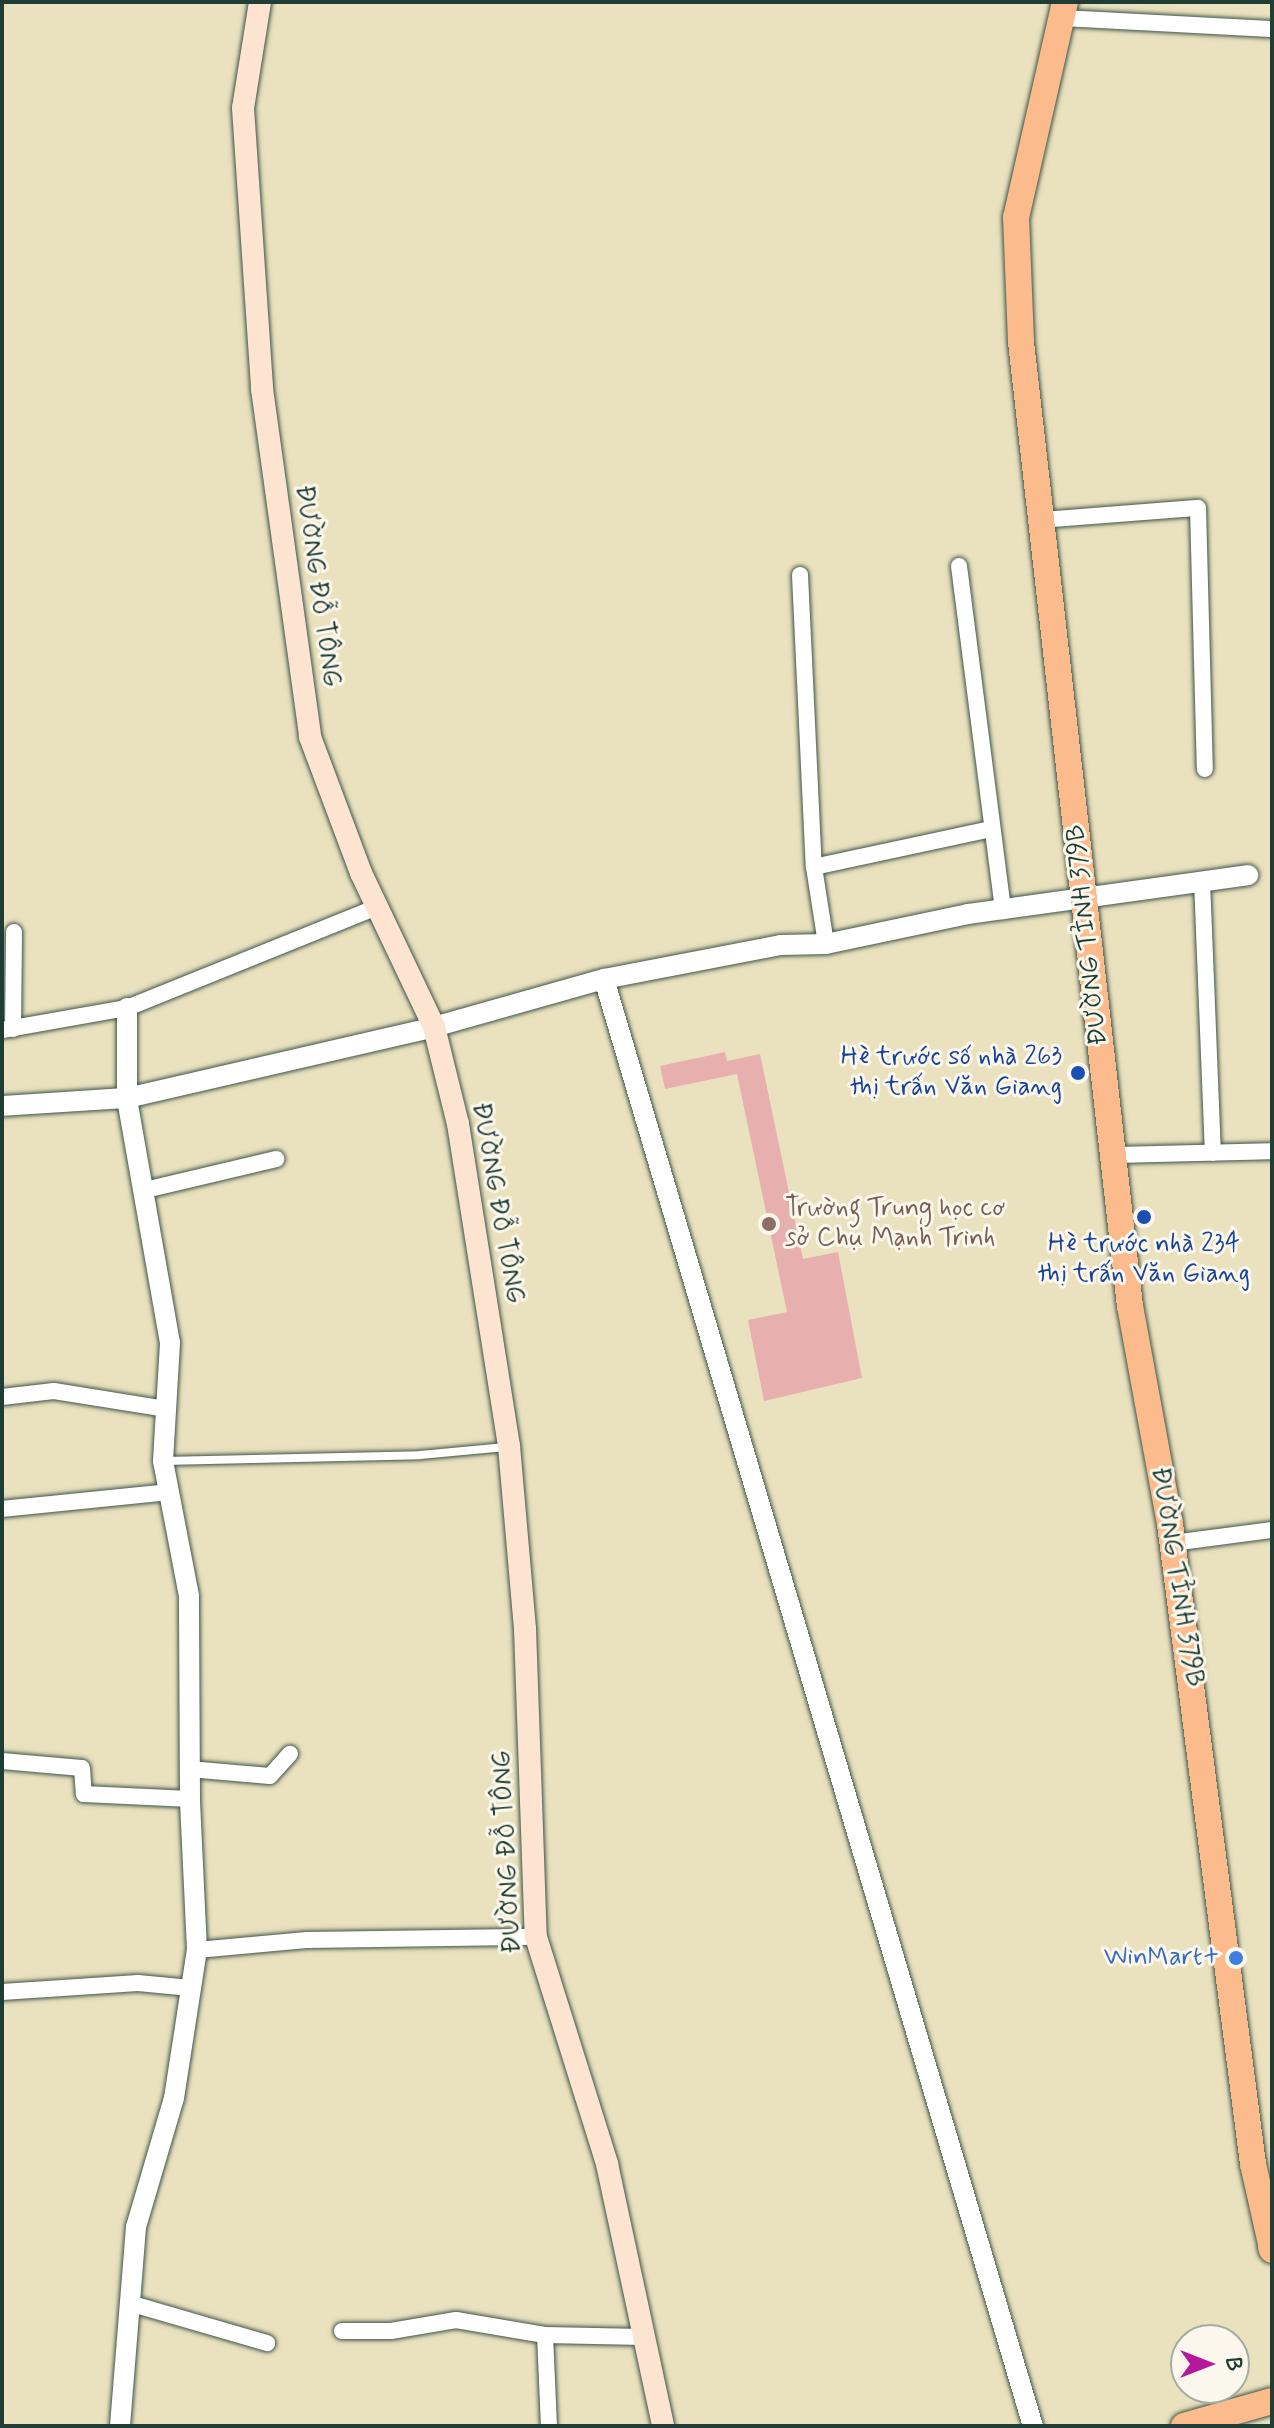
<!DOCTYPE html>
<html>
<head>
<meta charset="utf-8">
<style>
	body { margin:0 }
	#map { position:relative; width:1274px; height:2428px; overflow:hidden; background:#eae1be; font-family:Mynerve,sans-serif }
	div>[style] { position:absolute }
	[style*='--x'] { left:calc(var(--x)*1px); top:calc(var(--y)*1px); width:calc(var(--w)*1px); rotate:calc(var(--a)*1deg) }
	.building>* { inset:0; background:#e7b0af }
	.roads { filter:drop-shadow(0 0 2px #3d5649) drop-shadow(0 0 2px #3d5649) }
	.service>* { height:8px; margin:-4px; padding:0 4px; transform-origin:4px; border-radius:4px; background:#fff }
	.minor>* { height:16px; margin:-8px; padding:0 8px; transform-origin:8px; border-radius:8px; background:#fff }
	.tertiary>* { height:20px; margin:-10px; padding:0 10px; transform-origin:10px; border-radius:10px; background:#fff }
	.secondary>* { height:22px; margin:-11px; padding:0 11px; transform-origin:11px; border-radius:11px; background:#fde4d1 }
	.primary>* { height:26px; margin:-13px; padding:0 13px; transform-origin:13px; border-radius:13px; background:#fbbb8c }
	.trunk>* { height:26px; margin:-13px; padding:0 13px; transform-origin:13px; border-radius:13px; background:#fbbb8c }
	.dots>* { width:22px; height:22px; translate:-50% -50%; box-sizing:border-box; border:4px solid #fbf7ec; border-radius:50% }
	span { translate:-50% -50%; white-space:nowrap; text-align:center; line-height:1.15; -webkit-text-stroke:6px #fbf7ec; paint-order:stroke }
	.street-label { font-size:26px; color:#1f3d34 }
	.transit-label { font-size:26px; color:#164399 }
	.right { translate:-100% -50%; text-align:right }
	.education-label { font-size:26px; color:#785e54 }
	.left { translate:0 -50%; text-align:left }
	.shop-label { font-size:26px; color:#366cbe }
	.frame { position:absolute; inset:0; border:4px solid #1f3d34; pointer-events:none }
	.north { position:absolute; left:1170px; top:2324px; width:80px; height:80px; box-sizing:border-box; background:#fbf7ec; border:2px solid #a3ada2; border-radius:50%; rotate:90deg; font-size:22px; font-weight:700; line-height:32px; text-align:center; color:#1f3d34 }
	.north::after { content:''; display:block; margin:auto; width:28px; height:36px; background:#b5179e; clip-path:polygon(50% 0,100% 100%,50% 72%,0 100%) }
</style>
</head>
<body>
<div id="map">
	<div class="building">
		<div style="clip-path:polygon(725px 1052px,727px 1061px,760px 1054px,803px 1259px,838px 1252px,862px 1378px,764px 1401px,748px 1320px,787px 1312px,737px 1074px,665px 1089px,660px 1066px)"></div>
	</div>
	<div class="roads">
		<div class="service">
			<div style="--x:164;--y:1461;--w:256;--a:-1.3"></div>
			<div style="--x:420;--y:1455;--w:86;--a:-5.3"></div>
		</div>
		<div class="minor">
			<div style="--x:1061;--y:18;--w:211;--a:3"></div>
			<div style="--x:1041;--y:520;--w:157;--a:-4.4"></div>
			<div style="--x:1198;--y:508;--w:261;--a:88.5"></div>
			<div style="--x:959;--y:566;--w:348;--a:82.7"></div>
			<div style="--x:800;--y:575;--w:292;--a:87.3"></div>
			<div style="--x:814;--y:867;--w:78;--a:81.1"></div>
			<div style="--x:814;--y:867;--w:182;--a:-12.1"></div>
			<div style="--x:1202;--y:881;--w:272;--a:87.7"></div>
			<div style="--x:13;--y:1029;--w:97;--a:-89.4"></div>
			<div style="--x:2;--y:1030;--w:127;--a:-10"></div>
			<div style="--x:127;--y:1008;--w:270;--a:-22"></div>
			<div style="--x:1113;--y:1155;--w:159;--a:-1.4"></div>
			<div style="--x:145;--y:1190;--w:135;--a:-13.3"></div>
			<div style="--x:2;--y:1397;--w:52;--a:-6.6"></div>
			<div style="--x:54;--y:1391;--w:113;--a:9.1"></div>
			<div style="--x:2;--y:1509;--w:168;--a:-5.8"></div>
			<div style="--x:1173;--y:1543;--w:100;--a:-7.5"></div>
			<div style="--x:2;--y:1761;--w:80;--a:5"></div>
			<div style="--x:82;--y:1768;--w:26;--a:86"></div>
			<div style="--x:84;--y:1794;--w:106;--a:2.7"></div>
			<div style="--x:189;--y:1769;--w:81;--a:4.9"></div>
			<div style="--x:270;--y:1776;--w:30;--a:-48"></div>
			<div style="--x:197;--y:1950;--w:110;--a:-5.2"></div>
			<div style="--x:307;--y:1940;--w:229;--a:-0.8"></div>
			<div style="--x:2;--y:1992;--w:136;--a:-3.8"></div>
			<div style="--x:138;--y:1983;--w:53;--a:5.4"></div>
			<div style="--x:129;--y:2303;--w:144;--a:16.2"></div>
			<div style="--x:342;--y:2331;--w:49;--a:0"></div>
			<div style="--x:391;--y:2331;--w:66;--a:-9.6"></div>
			<div style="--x:456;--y:2320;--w:90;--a:9.6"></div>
			<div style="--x:545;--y:2335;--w:91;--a:87.5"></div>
			<div style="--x:545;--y:2335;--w:99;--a:1.2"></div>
		</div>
		<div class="tertiary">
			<div style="--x:604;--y:979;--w:1509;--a:73.49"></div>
			<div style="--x:2;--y:1106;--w:125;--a:-3.7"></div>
			<div style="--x:127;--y:1098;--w:315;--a:-13"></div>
			<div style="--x:434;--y:1027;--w:177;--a:-15.8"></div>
			<div style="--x:604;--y:979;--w:180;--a:-10.9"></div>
			<div style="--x:781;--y:945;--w:45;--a:-1.3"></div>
			<div style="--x:826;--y:944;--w:145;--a:-11.9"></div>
			<div style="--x:968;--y:914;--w:283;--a:-7.9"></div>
			<div style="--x:120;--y:2426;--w:200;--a:-85.4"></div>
			<div style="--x:136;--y:2227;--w:134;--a:-73.6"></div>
			<div style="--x:174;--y:2098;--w:150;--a:-81.2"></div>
			<div style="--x:197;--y:1950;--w:151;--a:-92.7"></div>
			<div style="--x:190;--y:1799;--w:203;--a:-90.3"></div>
			<div style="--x:189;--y:1596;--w:137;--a:-100.9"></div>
			<div style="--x:163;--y:1461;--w:118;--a:-86.6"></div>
			<div style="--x:170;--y:1343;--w:249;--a:-100"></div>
			<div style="--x:127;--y:1098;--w:90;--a:-90"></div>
		</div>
		<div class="secondary">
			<div style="--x:260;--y:2;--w:107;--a:99.1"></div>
			<div style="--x:243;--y:108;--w:282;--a:86.1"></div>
			<div style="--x:262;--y:389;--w:351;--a:82.1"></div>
			<div style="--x:310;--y:737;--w:145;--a:69.4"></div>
			<div style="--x:361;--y:873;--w:170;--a:64.6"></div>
			<div style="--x:434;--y:1027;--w:100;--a:76.1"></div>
			<div style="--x:458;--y:1124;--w:326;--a:81"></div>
			<div style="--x:509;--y:1446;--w:184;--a:85"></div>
			<div style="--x:525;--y:1629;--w:308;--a:88"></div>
			<div style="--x:536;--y:1937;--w:238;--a:72.6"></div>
			<div style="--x:607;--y:2164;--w:268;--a:77.9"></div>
		</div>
		<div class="primary">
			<div style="--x:1065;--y:2;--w:221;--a:102.8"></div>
			<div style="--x:1016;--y:217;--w:125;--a:87.7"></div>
			<div style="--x:1021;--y:342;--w:970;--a:83.55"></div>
			<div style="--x:1130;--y:1306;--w:222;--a:79.6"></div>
			<div style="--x:1170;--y:1524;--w:645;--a:82.61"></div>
			<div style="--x:1253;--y:2164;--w:86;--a:77.3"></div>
		</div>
		<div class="trunk">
			<div style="--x:1271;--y:2247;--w:3;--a:72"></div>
			<div style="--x:1184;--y:2426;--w:91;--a:-15.9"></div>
		</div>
	</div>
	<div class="dots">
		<div style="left:1078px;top:1073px;background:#1a4fb4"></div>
		<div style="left:1144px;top:1217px;background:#1a4fb4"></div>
		<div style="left:769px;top:1224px;background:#8d6e63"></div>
		<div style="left:1236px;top:1958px;background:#3f7fe0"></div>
	</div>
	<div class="street-label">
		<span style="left:317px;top:586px;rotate:82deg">ĐƯỜNG ĐỖ TÔNG</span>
		<span style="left:1088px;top:935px;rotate:-96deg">ĐƯỜNG TỈNH 379B</span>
		<span style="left:497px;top:1203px;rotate:80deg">ĐƯỜNG ĐỖ TÔNG</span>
		<span style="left:1176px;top:1577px;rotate:81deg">ĐƯỜNG TỈNH 379B</span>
		<span style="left:508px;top:1852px;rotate:-93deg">ĐƯỜNG ĐỖ TÔNG</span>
	</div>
	<div class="transit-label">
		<span class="right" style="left:1062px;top:1073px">Hè trước số nhà 263<br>thị trấn Văn Giang</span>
		<span style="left:1144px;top:1260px">Hè trước nhà 234<br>thị trấn Văn Giang</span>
	</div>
	<div class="education-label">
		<span class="left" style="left:785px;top:1224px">Trường Trung học cơ<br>sở Chụ Mạnh Trinh</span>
	</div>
	<div class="shop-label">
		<span class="right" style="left:1220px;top:1958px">WinMart+</span>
	</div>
	<div class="frame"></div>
	<div class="north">B</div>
</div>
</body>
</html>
